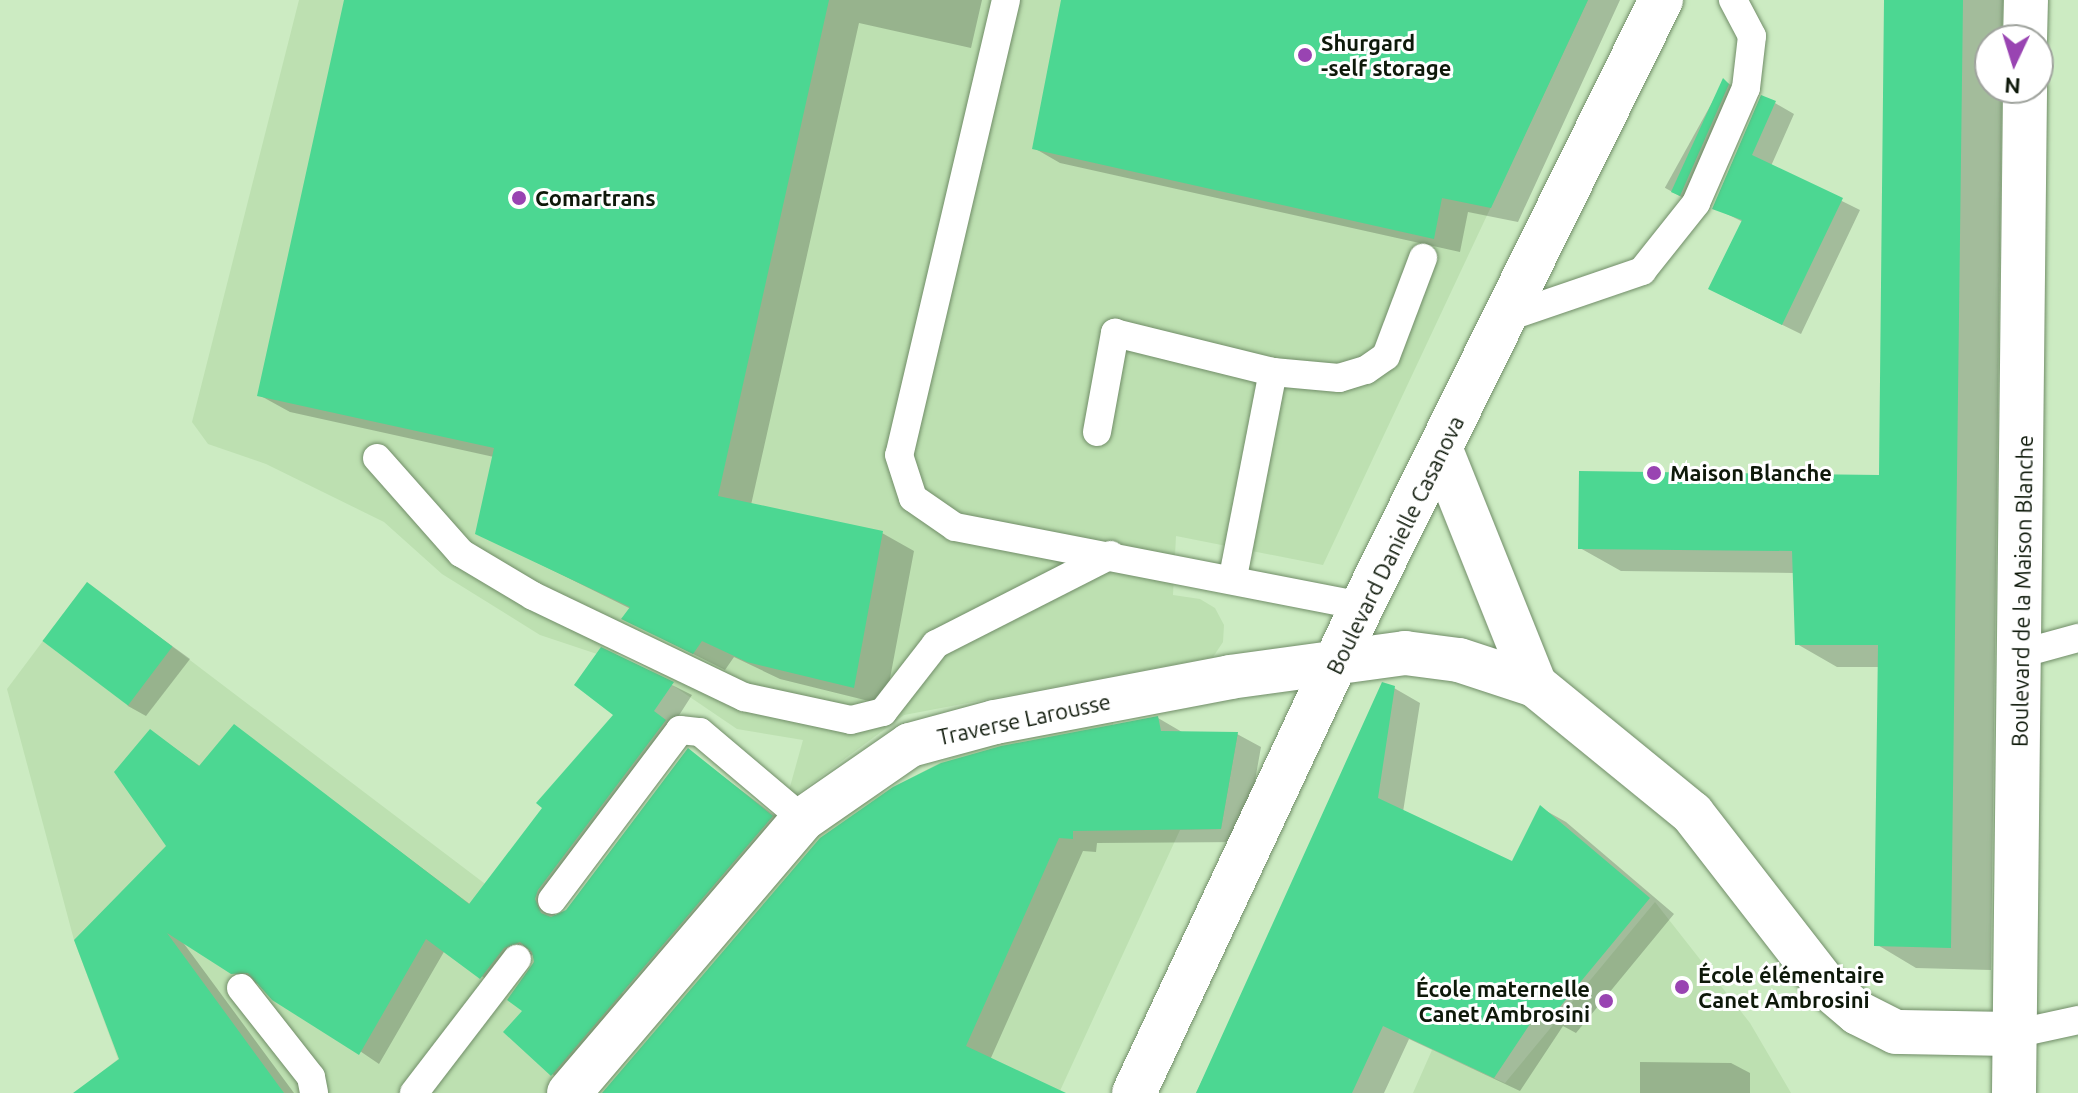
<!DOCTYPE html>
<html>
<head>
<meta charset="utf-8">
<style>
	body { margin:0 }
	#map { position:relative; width:2078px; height:1093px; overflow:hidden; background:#ccebc2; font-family:Ubuntu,sans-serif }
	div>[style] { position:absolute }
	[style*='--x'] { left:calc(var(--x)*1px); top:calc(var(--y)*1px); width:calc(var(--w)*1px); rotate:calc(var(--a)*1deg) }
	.built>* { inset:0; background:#bde0b1 }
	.shadow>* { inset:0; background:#0003; transform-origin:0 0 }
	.building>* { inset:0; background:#4cd792; transform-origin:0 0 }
	.roads { filter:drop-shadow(0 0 2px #718d68) drop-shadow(0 0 2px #718d68) }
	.service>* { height:28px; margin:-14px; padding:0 14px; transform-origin:14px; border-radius:14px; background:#fff }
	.minor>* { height:44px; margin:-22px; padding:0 22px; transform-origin:22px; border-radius:22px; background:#fff }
	.tertiary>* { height:44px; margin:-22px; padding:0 22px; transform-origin:22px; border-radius:22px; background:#fff }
	.dots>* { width:22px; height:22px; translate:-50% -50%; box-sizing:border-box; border:4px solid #fff; border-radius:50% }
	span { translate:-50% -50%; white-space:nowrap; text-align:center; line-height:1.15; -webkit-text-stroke:6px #fff; paint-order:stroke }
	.poi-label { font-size:22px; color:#0e190a; font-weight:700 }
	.left { translate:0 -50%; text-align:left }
	.right { translate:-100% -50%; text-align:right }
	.street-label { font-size:22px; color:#0e190a }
	.north { position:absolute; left:1974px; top:24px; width:80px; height:80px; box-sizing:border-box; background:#fff; border:2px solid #9fa39d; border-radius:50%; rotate:184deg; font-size:22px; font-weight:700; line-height:32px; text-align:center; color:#0e190a }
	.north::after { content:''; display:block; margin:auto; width:28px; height:36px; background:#9944b2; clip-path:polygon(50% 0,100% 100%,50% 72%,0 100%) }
</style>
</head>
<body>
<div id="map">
	<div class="built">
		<div style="clip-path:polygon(299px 0,1588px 0,1323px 565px,1176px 536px,1173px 595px,1200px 599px,1215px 608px,1224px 625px,1223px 642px,1213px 657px,904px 715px,793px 797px,788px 794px,803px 740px,737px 729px,625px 653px,603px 656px,540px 635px,442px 574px,384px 522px,266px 464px,208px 444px,192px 422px)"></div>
		<div style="clip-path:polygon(87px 582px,575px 952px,630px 1000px,547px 1093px,98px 1093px,90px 1081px,118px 1059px,74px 940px,7px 689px)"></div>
		<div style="clip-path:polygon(1113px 720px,1113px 732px,1238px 732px,1221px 829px,1180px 830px,1059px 1093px,592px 1093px,831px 820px,943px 761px,1000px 742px)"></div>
		<div style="clip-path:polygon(1655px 902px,1750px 1023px,1791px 1093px,1413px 1093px,1432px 1050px,1505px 1083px)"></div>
	</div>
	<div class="shadow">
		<div style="clip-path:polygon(348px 0,982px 0,971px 48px,859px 23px,751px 505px,882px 533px,914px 551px,885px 705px,780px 679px,734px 657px,725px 670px,624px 619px,631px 609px,477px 533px,494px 457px,290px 412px,259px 395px)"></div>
		<div style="clip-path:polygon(1065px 0,1620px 0,1518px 222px,1468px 212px,1460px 252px,1060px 163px,1034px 148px)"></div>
		<div style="clip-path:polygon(1886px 0,2003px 0,2002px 40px,1990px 40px,1990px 88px,2002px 88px,1991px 970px,1916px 968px,1876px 944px,1879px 667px,1837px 667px,1797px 644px,1795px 573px,1621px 571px,1580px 548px,1881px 477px)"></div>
		<div style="left:1724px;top:81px;width:21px;height:122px;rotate:29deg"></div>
		<div style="clip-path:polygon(1775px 103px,1794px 114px,1771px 166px,1860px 210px,1801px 334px,1729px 299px,1743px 222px,1715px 208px)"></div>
		<div style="clip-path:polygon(88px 585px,190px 659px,146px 716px,128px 706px)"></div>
		<div style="clip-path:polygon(602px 650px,692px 695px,554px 911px,556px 917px,567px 912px,688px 750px,791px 828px,571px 1085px,552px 1074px,525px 1010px,535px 954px,524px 958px,500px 989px,445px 950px,379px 1064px,260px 983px,253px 984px,182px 941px,294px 1093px,101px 1093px,121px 1060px,168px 846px,151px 731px,201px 767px,234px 726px,471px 905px,616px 715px)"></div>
		<div style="clip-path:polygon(1394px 688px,1420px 703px,1403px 812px,1513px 864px,1541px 808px,1566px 822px,1674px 914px,1576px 1033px,1563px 1026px,1520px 1091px,1409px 1039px,1384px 1093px,1196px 1093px)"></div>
		<div style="clip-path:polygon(1158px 718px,1182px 732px,1237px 734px,1261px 747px,1244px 842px,1097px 843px,1096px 852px,1083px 851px,990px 1060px,1061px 1093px,605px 1093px)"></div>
		<div style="clip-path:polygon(1640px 1062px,1731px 1063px,1750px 1073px,1750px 1093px,1640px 1093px)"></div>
	</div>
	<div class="building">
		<div style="clip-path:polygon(344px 0,829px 0,718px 496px,883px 531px,854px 688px,747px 662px,702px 641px,693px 654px,621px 619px,630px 607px,475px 534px,494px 448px,257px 396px)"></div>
		<div style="clip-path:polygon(1061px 0,1588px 0,1491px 208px,1442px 198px,1434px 239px,1032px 149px)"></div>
		<div style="clip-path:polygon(1884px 0,1963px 0,1951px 948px,1874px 946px,1878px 645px,1795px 645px,1792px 551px,1578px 549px,1579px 471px,1879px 475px)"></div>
		<div style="clip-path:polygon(1723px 78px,1729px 84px,1680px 196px,1671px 192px)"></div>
		<div style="clip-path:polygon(1761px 95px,1776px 101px,1752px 155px,1843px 198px,1782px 325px,1708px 289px,1742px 220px,1712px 209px)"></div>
		<div style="left:87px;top:582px;width:107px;height:74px;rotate:37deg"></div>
		<div style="clip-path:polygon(601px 647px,674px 682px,654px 711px,666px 720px,538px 890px,535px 899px,541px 913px,551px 917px,566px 910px,688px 748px,773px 816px,551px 1076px,503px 1032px,522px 1011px,507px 1000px,534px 962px,532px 952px,520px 942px,504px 948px,480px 979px,426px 939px,359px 1055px,272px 1000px,248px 973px,231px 974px,167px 933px,284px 1093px,73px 1093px,119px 1059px,74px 940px,166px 846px,114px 772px,150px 729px,199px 766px,234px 724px,469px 904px,542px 808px,536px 803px,613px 715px,574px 685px)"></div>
		<div style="clip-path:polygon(1382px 682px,1395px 686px,1378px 798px,1512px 861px,1540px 805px,1650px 898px,1549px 1020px,1538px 1012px,1494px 1078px,1383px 1026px,1352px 1093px,1196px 1093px)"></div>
		<div style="clip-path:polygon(1158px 716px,1161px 731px,1238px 732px,1221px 829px,1073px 831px,1073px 839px,1059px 838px,966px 1046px,1066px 1093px,602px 1093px,820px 838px,893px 787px,941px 763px,1001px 746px)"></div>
	</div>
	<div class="roads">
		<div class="service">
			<div style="--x:1006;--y:0;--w:467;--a:103.2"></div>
			<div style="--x:899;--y:455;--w:45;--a:72"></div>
			<div style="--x:913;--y:498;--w:51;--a:34.6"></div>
			<div style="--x:955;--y:527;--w:415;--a:11"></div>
			<div style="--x:1508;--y:317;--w:142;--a:-18.9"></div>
			<div style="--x:1642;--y:271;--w:87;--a:-51.5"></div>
			<div style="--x:1696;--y:203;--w:125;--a:-66.5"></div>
			<div style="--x:1746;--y:88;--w:52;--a:-83.4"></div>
			<div style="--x:1752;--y:36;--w:41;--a:-117.8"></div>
			<div style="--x:1097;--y:432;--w:101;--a:-79.7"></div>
			<div style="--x:1115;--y:333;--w:163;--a:13.9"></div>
			<div style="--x:1273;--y:372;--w:66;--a:5.2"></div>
			<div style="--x:1339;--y:378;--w:28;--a:-17"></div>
			<div style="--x:1366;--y:370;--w:24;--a:-35"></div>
			<div style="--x:1386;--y:356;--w:105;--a:-69.3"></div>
			<div style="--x:377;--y:458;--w:127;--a:48.5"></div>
			<div style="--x:461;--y:553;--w:84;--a:30.8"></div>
			<div style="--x:533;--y:596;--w:234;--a:25.6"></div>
			<div style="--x:744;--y:697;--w:109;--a:12.1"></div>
			<div style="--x:851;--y:720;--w:33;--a:-14"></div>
			<div style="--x:883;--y:712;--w:86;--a:-52.1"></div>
			<div style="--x:936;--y:644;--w:196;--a:-27"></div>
			<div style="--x:1233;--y:577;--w:209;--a:-79"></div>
			<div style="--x:2023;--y:653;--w:57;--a:-15.3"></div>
			<div style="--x:552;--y:900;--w:213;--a:-53"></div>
			<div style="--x:680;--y:730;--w:20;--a:6"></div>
			<div style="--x:700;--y:732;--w:135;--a:40.2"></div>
			<div style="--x:241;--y:988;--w:113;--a:51.8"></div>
			<div style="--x:311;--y:1077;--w:16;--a:79"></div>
			<div style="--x:2014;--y:1034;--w:66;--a:-12.3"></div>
			<div style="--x:414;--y:1093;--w:169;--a:-52.5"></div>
		</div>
		<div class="minor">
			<div style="--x:1441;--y:450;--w:253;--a:68.2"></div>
			<div style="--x:1535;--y:685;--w:203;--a:39.2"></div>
			<div style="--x:1692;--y:813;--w:219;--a:52.2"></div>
			<div style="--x:1826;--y:986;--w:42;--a:40.2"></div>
			<div style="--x:1858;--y:1013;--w:42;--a:26.6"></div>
			<div style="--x:1896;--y:1032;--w:118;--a:1"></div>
			<div style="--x:569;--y:1093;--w:360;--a:-49.5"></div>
			<div style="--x:803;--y:819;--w:130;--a:-34.7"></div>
			<div style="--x:910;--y:745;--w:88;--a:-15.1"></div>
			<div style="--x:995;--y:722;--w:239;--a:-10.8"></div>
			<div style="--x:1230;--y:677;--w:177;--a:-7.8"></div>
			<div style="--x:1405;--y:653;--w:54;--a:7.4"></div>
			<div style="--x:1459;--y:660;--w:80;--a:18.2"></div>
		</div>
		<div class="tertiary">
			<div style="--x:2025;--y:40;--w:40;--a:-88.6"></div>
			<div style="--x:1134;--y:1093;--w:538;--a:-64.91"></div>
			<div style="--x:1362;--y:606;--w:676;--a:-63.74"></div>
			<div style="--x:2014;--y:1093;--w:1005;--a:-89.37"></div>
		</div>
	</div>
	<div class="dots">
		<div style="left:1305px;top:55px;background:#9944b2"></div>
		<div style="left:519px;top:198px;background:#9944b2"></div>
		<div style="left:1654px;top:473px;background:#9944b2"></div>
		<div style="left:1682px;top:987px;background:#9944b2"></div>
		<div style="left:1606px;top:1001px;background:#9944b2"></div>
	</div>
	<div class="poi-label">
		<span class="left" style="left:1321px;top:55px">Shurgard<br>-self storage</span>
		<span class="left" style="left:535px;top:198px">Comartrans</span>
		<span class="left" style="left:1670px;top:473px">Maison Blanche</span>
		<span class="left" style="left:1698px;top:987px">École élémentaire<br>Canet Ambrosini</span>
		<span class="right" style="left:1590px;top:1001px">École maternelle<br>Canet Ambrosini</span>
	</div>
	<div class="street-label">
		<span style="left:1395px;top:545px;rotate:-64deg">Boulevard Danielle Casanova</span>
		<span style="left:2022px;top:591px;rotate:-89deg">Boulevard de la Maison Blanche</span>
		<span style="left:1024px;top:719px;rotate:-12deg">Traverse Larousse</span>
	</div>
	<div class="north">N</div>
</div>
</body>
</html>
